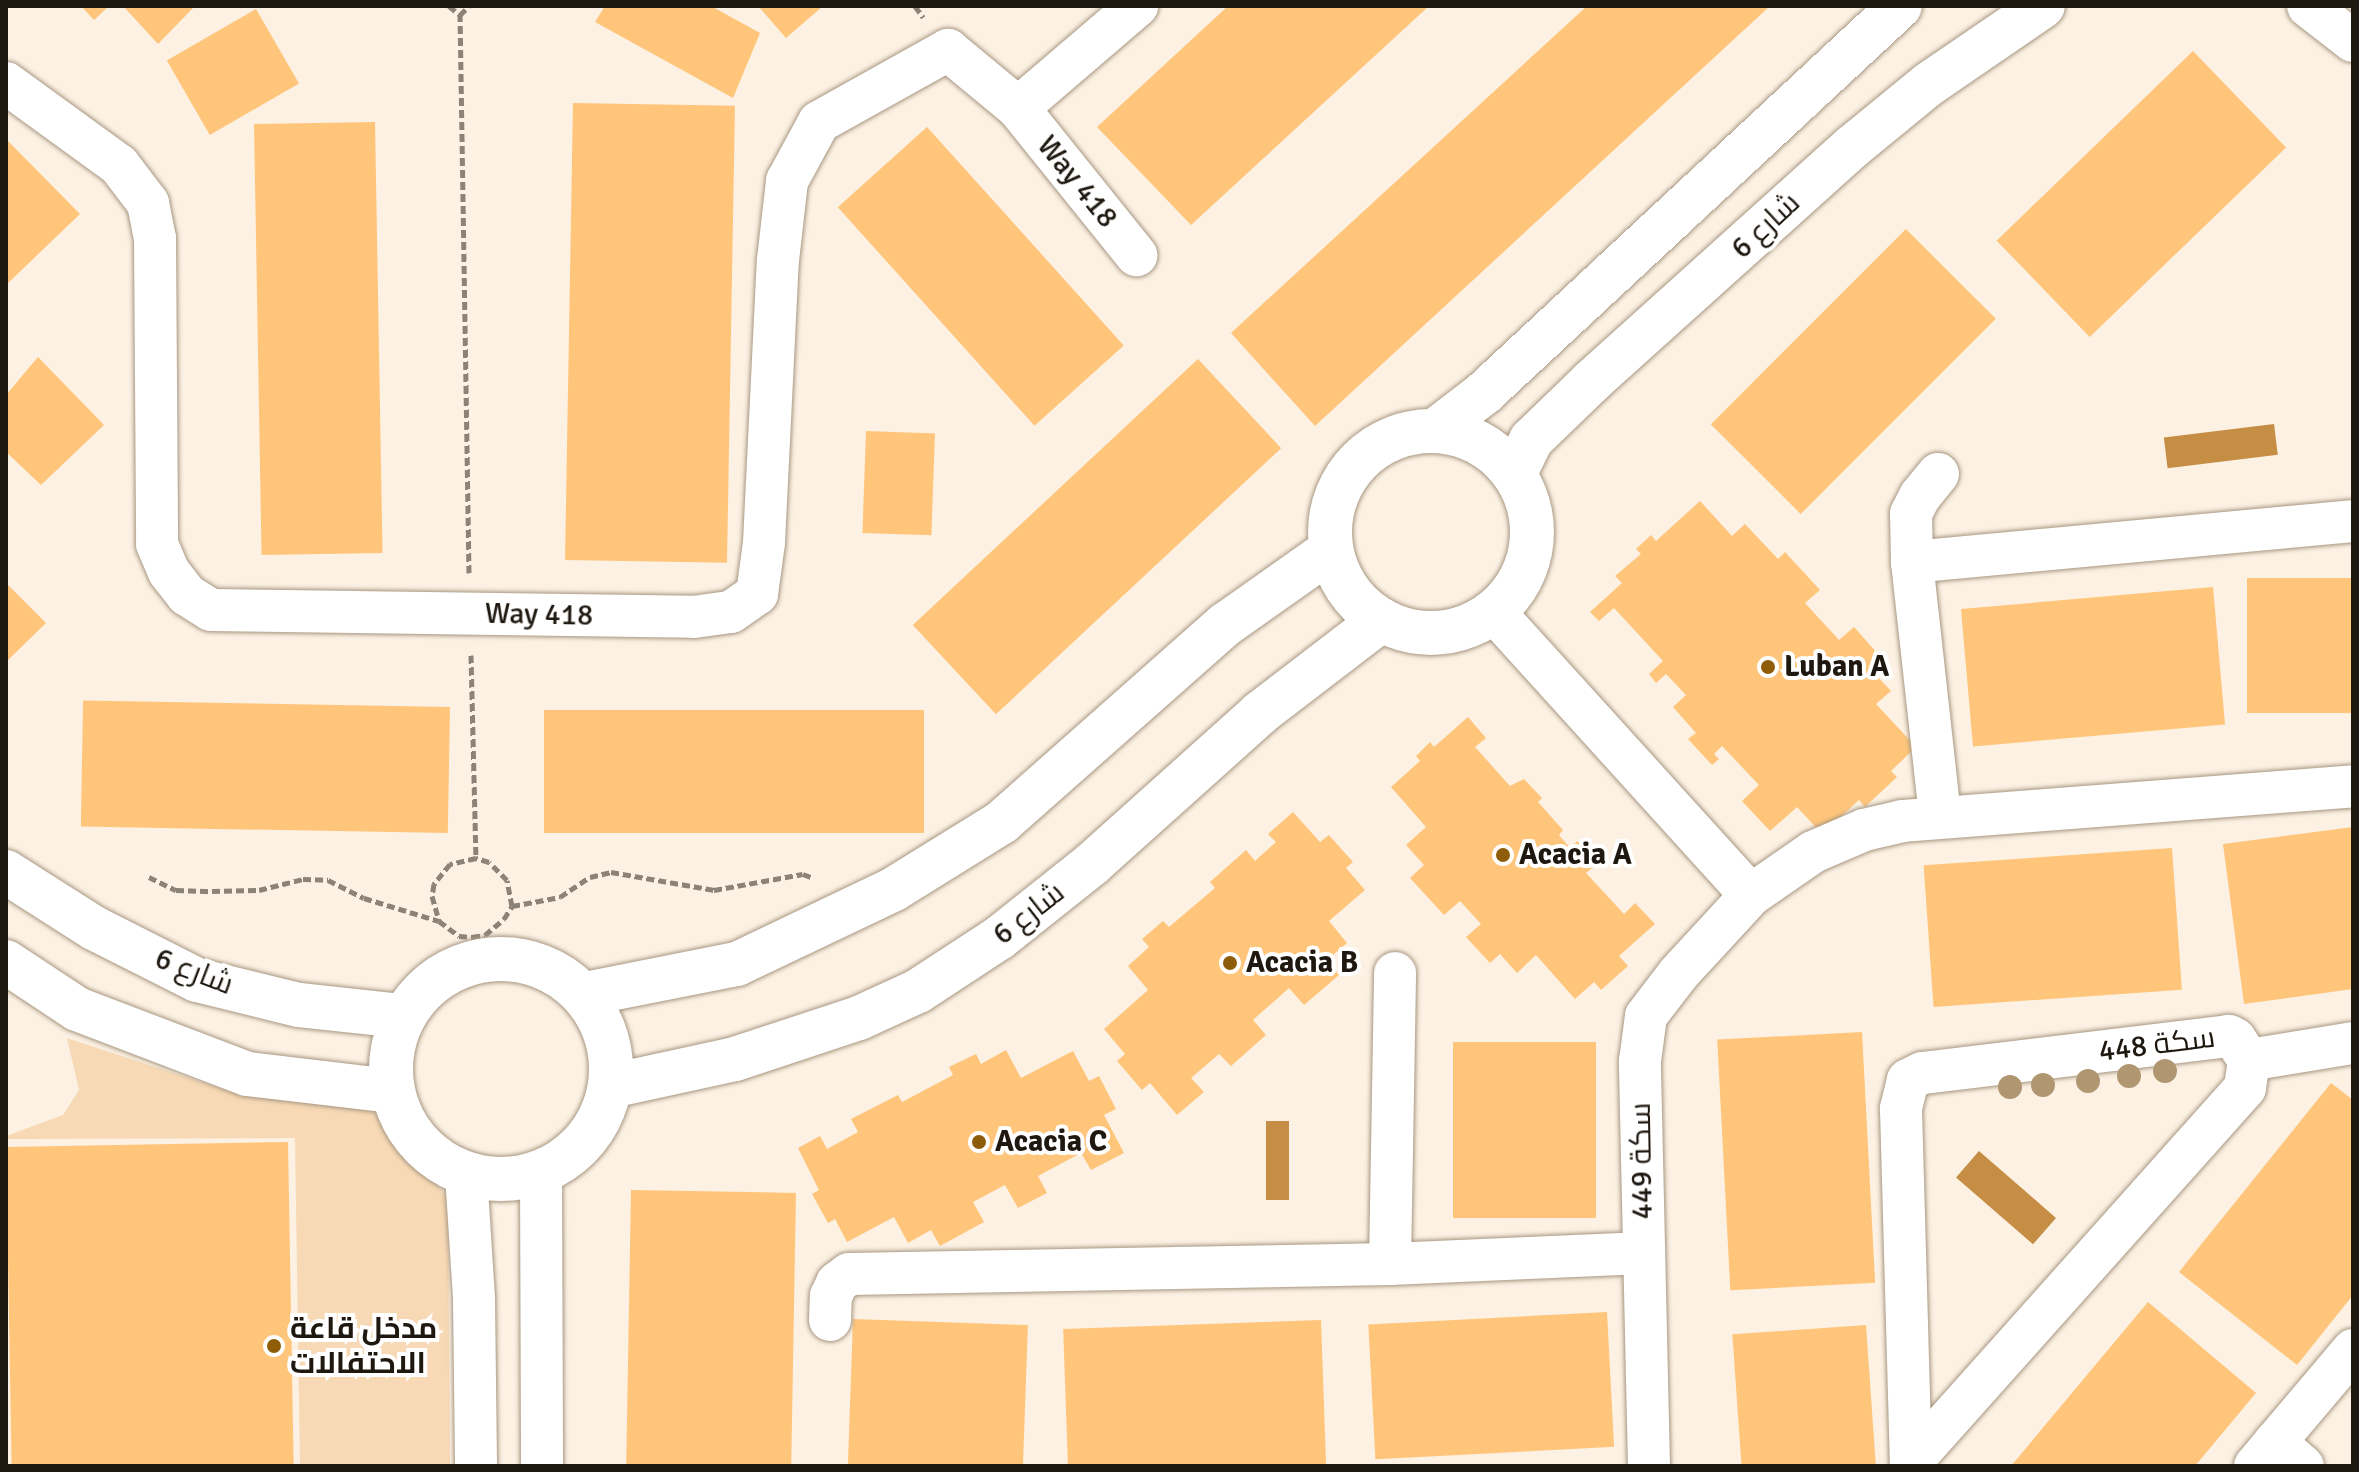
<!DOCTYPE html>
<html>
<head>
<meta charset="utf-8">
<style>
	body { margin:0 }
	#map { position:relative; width:2359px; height:1472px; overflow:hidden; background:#fcf1e3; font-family:Signika,Cairo,sans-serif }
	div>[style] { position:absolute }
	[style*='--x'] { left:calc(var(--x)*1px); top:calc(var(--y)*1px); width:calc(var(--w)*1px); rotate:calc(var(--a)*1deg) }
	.green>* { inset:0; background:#f7d9b5 }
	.water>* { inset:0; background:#c58e44; transform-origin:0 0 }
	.building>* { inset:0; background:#ffc57b; transform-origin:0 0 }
	.path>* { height:5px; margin-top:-2.5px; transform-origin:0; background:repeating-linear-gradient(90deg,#8b8378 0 8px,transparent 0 12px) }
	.roads { filter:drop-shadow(0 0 2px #a89782) drop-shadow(0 0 2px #a89782) }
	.street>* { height:42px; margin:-21px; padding:0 21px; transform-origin:21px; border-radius:21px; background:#fff }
	.secondary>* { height:44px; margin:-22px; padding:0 22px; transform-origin:22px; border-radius:22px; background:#fff }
	.secondary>.ring { margin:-22px; padding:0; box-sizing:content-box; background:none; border:44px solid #fff; border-radius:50% }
	.trees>* { width:24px; height:24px; margin:-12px; border-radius:50%; background:#b09671 }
	.dots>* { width:22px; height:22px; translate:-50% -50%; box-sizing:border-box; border:4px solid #fff; border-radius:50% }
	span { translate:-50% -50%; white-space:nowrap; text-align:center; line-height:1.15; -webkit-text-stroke:8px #fff; paint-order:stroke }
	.street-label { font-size:30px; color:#1e1810 }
	.poi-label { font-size:30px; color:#1e1810; font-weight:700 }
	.left { translate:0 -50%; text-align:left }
	.frame { position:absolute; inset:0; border:8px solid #1e1810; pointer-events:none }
</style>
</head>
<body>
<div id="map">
	<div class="green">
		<div style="clip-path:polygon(67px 1038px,234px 1093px,365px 1102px,380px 1118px,448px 1198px,450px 1466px,300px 1466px,295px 1138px,6px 1139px,6px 1136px,63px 1115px,79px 1090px)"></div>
	</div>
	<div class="water">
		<div style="left:2274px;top:424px;width:31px;height:111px;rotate:83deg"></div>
		<div style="left:1266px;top:1121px;width:23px;height:79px"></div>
		<div style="left:1979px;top:1151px;width:102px;height:35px;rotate:41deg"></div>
	</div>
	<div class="building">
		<div style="clip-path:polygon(81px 6px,109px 6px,94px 20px)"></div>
		<div style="clip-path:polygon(123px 6px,195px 6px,158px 44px)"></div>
		<div style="clip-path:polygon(605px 6px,711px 6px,760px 33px,733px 98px,595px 22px)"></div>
		<div style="clip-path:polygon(758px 6px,823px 6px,786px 38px)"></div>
		<div style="clip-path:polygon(1228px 6px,1429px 6px,1191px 225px,1097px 127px)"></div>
		<div style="clip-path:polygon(1587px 6px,1770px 6px,1315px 426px,1231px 333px)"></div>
		<div style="left:256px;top:9px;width:86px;height:103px;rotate:60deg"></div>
		<div style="left:2193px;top:51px;width:134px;height:273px;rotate:46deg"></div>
		<div style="left:573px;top:103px;width:162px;height:457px;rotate:1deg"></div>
		<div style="left:375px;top:122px;width:431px;height:121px;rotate:89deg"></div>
		<div style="left:927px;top:127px;width:294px;height:120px;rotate:48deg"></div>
		<div style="clip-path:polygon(6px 139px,80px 214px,6px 285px)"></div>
		<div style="left:1906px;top:229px;width:127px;height:276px;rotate:45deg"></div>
		<div style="clip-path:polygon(38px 357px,104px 425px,41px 485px,6px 452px,6px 395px)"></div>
		<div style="left:1198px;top:359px;width:122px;height:390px;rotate:47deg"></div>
		<div style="left:866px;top:431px;width:69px;height:102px;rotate:2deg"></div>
		<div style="clip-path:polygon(1700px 501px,1732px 536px,1745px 524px,1778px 559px,1785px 552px,1820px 590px,1805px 603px,1839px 640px,1854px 627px,1885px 662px,1874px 673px,1891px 691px,1876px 704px,1916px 747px,1891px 771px,1897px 777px,1865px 807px,1859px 800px,1822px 834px,1797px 807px,1770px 831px,1742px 801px,1759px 785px,1722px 746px,1714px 754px,1719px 759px,1712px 765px,1688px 739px,1696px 733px,1673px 707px,1686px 695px,1666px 674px,1656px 683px,1649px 674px,1663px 661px,1614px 608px,1599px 621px,1590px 612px,1622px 583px,1615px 576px,1641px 554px,1636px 549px,1651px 535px,1656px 541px)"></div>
		<div style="left:2353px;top:578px;width:135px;height:106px;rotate:90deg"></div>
		<div style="clip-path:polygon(6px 583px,46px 623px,6px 662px)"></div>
		<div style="left:2213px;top:587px;width:138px;height:253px;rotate:85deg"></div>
		<div style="left:450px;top:707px;width:126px;height:367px;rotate:91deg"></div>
		<div style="left:924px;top:710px;width:123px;height:380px;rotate:90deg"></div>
		<div style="clip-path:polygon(1468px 717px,1486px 738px,1475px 747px,1510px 786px,1524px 779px,1542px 798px,1538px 802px,1563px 830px,1559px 835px,1570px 848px,1577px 841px,1598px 863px,1586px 873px,1624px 914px,1635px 903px,1655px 924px,1619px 956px,1628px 966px,1601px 990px,1594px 982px,1575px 999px,1536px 955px,1517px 973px,1500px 954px,1490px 963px,1466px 937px,1481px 924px,1460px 901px,1444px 915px,1410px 878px,1424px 865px,1406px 845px,1426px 827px,1391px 787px,1420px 761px,1416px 756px,1430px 742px,1434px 747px)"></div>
		<div style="clip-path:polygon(1293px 812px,1320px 842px,1329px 835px,1353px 862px,1346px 868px,1365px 890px,1329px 921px,1347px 943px,1327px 960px,1339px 975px,1304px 1005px,1289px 988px,1253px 1020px,1266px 1035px,1231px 1066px,1219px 1054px,1191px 1078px,1204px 1092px,1177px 1115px,1150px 1083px,1142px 1090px,1117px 1061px,1125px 1054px,1104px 1029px,1148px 990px,1128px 966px,1149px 947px,1142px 939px,1163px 921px,1169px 927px,1215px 888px,1210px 882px,1246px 850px,1255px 861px,1276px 842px,1268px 834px)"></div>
		<div style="clip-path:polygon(2353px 827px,2353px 989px,2244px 1004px,2223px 844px)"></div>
		<div style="left:2172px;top:848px;width:142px;height:249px;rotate:86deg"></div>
		<div style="left:1862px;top:1032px;width:251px;height:145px;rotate:87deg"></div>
		<div style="left:1596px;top:1042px;width:176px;height:143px;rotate:90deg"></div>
		<div style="clip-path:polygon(1006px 1050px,1021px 1078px,1073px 1051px,1089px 1081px,1099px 1076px,1116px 1109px,1104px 1115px,1124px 1153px,1091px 1170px,1081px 1153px,1038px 1176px,1047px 1193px,1018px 1208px,1005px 1185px,973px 1202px,984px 1222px,940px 1246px,931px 1230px,908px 1243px,894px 1217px,847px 1242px,835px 1219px,828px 1223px,812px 1194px,819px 1190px,798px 1148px,820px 1136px,827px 1149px,858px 1132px,851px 1119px,898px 1095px,902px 1102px,953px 1075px,949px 1067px,976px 1054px,981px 1064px)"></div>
		<div style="clip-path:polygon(2331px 1083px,2353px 1100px,2353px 1295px,2297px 1365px,2179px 1272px)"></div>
		<div style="left:288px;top:1142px;width:324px;height:282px;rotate:89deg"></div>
		<div style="left:631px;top:1190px;width:165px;height:276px;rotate:1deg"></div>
		<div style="clip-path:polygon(2148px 1302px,2256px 1393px,2195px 1466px,2011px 1466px)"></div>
		<div style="left:1607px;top:1312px;width:135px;height:239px;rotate:87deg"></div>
		<div style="left:853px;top:1319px;width:175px;height:147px;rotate:2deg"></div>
		<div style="left:1321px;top:1320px;width:146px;height:258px;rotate:88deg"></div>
		<div style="left:1866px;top:1325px;width:141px;height:134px;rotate:86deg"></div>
	</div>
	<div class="path">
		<div style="--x:449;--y:6;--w:14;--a:39"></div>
		<div style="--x:915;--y:6;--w:14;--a:54"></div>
		<div style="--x:469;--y:573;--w:558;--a:-90.92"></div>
		<div style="--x:460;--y:15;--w:13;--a:-45"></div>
		<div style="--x:471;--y:655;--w:203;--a:88.6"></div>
		<div style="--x:149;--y:877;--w:30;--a:26"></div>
		<div style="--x:176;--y:890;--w:36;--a:2"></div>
		<div style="--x:212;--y:891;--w:47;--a:-1.2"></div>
		<div style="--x:259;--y:890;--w:45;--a:-14"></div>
		<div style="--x:303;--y:879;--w:25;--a:2"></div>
		<div style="--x:328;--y:880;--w:40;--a:26.6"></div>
		<div style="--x:364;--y:898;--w:78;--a:17"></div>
		<div style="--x:439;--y:921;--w:25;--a:37"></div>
		<div style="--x:459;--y:936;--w:13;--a:4"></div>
		<div style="--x:472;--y:937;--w:13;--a:-9"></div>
		<div style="--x:485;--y:935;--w:25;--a:-40"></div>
		<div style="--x:504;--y:919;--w:15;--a:-58"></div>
		<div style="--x:512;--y:906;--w:26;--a:-101"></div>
		<div style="--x:507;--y:880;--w:25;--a:-135"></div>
		<div style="--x:489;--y:862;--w:14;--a:-163"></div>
		<div style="--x:476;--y:858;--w:27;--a:167"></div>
		<div style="--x:450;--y:864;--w:26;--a:129"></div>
		<div style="--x:434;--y:884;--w:12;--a:99"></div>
		<div style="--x:432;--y:896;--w:26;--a:74"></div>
		<div style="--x:512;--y:906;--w:49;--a:-10.6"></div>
		<div style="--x:560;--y:897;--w:36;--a:-34"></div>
		<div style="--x:590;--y:877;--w:22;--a:-13"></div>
		<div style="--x:611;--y:872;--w:105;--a:9.9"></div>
		<div style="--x:714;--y:890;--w:90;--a:-10.2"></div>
		<div style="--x:803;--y:874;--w:9;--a:21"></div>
	</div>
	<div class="roads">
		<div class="street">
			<div style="--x:2308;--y:6;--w:57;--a:37.9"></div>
			<div style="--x:6;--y:83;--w:140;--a:36"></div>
			<div style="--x:119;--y:165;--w:48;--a:52.7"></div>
			<div style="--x:148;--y:203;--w:36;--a:79"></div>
			<div style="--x:155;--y:238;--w:306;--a:89.6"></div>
			<div style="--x:157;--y:544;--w:30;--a:67"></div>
			<div style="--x:169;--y:572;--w:29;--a:52"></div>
			<div style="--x:187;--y:595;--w:28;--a:32"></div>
			<div style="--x:211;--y:610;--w:483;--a:0.8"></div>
			<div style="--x:694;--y:617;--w:37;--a:-8"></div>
			<div style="--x:731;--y:612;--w:32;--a:-35"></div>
			<div style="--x:757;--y:594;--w:51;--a:-82.2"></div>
			<div style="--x:764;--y:543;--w:283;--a:-87.2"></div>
			<div style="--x:778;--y:260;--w:80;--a:-83.5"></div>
			<div style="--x:787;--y:181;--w:67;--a:-61.5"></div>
			<div style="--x:819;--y:122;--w:148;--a:-29.2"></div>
			<div style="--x:948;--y:50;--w:91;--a:39.6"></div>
			<div style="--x:1018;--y:108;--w:189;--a:51.2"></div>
			<div style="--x:1018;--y:108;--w:157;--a:-40.6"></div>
			<div style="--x:1938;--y:474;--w:28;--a:129"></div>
			<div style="--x:1920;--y:496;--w:20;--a:117"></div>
			<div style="--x:1911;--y:514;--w:48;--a:88.8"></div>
			<div style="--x:1912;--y:562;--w:257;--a:83.7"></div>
			<div style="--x:1912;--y:562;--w:443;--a:-5.3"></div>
			<div style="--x:1494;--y:612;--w:382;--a:47.8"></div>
			<div style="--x:2249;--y:1060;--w:105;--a:-9.3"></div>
			<div style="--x:541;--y:1172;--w:294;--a:89.8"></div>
			<div style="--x:466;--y:1174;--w:125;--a:86.3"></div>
			<div style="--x:474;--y:1299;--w:167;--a:89.3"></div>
			<div style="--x:1390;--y:1264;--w:291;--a:-89"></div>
			<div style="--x:830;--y:1320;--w:24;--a:-88"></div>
			<div style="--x:831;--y:1296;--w:14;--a:-65"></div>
			<div style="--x:837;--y:1283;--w:15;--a:-37"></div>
			<div style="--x:849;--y:1274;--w:541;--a:-1.06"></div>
			<div style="--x:1390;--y:1264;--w:254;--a:-2.5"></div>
			<div style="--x:2275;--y:1442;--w:37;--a:41"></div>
			<div style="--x:1911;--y:1462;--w:501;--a:-48.23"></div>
			<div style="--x:2245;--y:1088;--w:28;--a:-82"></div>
			<div style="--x:2249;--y:1060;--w:25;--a:-124"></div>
			<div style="--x:2235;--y:1039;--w:7;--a:-153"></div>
			<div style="--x:2229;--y:1036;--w:309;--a:173.1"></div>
			<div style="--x:1922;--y:1073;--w:16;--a:153"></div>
			<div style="--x:1908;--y:1080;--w:30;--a:104"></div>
			<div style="--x:1901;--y:1109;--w:357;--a:88.4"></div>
			<div style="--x:1649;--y:1466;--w:405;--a:-91.3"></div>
			<div style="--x:1640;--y:1061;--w:45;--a:-82.4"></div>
			<div style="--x:1646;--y:1016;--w:54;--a:-52.5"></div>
			<div style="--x:1679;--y:973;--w:106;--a:-47.3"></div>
			<div style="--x:1751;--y:895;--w:75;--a:-34.7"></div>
			<div style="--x:1813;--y:852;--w:56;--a:-23.3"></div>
			<div style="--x:1864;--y:830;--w:39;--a:-13"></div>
			<div style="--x:1902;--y:821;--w:452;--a:-4.4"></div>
			<div style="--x:2255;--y:1466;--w:152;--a:-49.8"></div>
		</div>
		<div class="secondary">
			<div style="--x:1436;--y:430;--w:61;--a:-37.6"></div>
			<div style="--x:1484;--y:393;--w:568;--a:-42.93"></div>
			<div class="ring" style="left:1330px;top:431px;width:158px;height:158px"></div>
			<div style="--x:1515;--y:473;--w:37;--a:-64"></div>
			<div style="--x:1531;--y:440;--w:85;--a:-44"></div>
			<div style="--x:1592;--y:381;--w:350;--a:-42"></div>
			<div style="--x:1852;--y:147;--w:99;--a:-39.3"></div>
			<div style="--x:1929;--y:84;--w:138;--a:-34.4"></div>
			<div style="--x:6;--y:872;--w:104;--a:32.5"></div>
			<div style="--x:94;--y:928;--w:115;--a:26.8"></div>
			<div style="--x:197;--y:980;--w:105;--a:13.8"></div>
			<div style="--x:299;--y:1005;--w:104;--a:6.1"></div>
			<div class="ring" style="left:391px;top:959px;width:176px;height:176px"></div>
			<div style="--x:6;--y:962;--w:85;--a:33.5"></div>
			<div style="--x:77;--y:1009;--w:182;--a:20.9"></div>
			<div style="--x:247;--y:1074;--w:145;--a:6.7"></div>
			<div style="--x:585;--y:994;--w:155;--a:-11.2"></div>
			<div style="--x:737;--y:964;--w:174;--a:-25.5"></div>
			<div style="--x:894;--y:889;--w:127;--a:-31.8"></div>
			<div style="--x:1002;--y:822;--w:299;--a:-41.5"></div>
			<div style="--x:1226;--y:624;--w:128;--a:-35.2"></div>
			<div style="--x:611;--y:1086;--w:127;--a:-12.3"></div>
			<div style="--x:735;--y:1059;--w:131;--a:-18.3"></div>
			<div style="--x:859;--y:1018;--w:65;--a:-24.6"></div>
			<div style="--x:918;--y:991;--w:97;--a:-33.2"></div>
			<div style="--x:999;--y:938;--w:119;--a:-38.5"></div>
			<div style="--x:1092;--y:864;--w:226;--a:-41.9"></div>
			<div style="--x:1260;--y:713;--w:151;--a:-37.5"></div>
		</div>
	</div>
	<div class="trees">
		<div style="left:2165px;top:1071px"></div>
		<div style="left:2129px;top:1076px"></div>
		<div style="left:2088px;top:1081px"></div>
		<div style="left:2043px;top:1085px"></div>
		<div style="left:2010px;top:1087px"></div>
	</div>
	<div class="dots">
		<div style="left:1768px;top:667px;background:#8f5d0a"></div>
		<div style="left:1503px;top:855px;background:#8f5d0a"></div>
		<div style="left:1230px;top:963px;background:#8f5d0a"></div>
		<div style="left:979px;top:1142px;background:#8f5d0a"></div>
		<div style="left:274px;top:1346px;background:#8f5d0a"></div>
	</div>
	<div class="street-label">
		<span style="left:1077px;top:182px;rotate:51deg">Way 418</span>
		<span style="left:1766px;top:226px;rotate:-43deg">شارع 6</span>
		<span style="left:539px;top:615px;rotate:1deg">Way 418</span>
		<span style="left:1029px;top:914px;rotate:-38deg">شارع 6</span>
		<span style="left:194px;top:972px;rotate:21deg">شارع 6</span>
		<span style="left:2157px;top:1045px;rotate:-7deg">سكة 448</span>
		<span style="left:1642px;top:1161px;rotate:-91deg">سكة 449</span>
	</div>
	<div class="poi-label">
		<span class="left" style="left:1784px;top:667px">Luban A</span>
		<span class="left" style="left:1519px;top:855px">Acacia A</span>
		<span class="left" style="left:1246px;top:963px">Acacia B</span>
		<span class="left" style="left:995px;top:1142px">Acacia C</span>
		<span class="left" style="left:290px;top:1346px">مدخل قاعة<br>الاحتفالات</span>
	</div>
	<div class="frame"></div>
</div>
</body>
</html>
